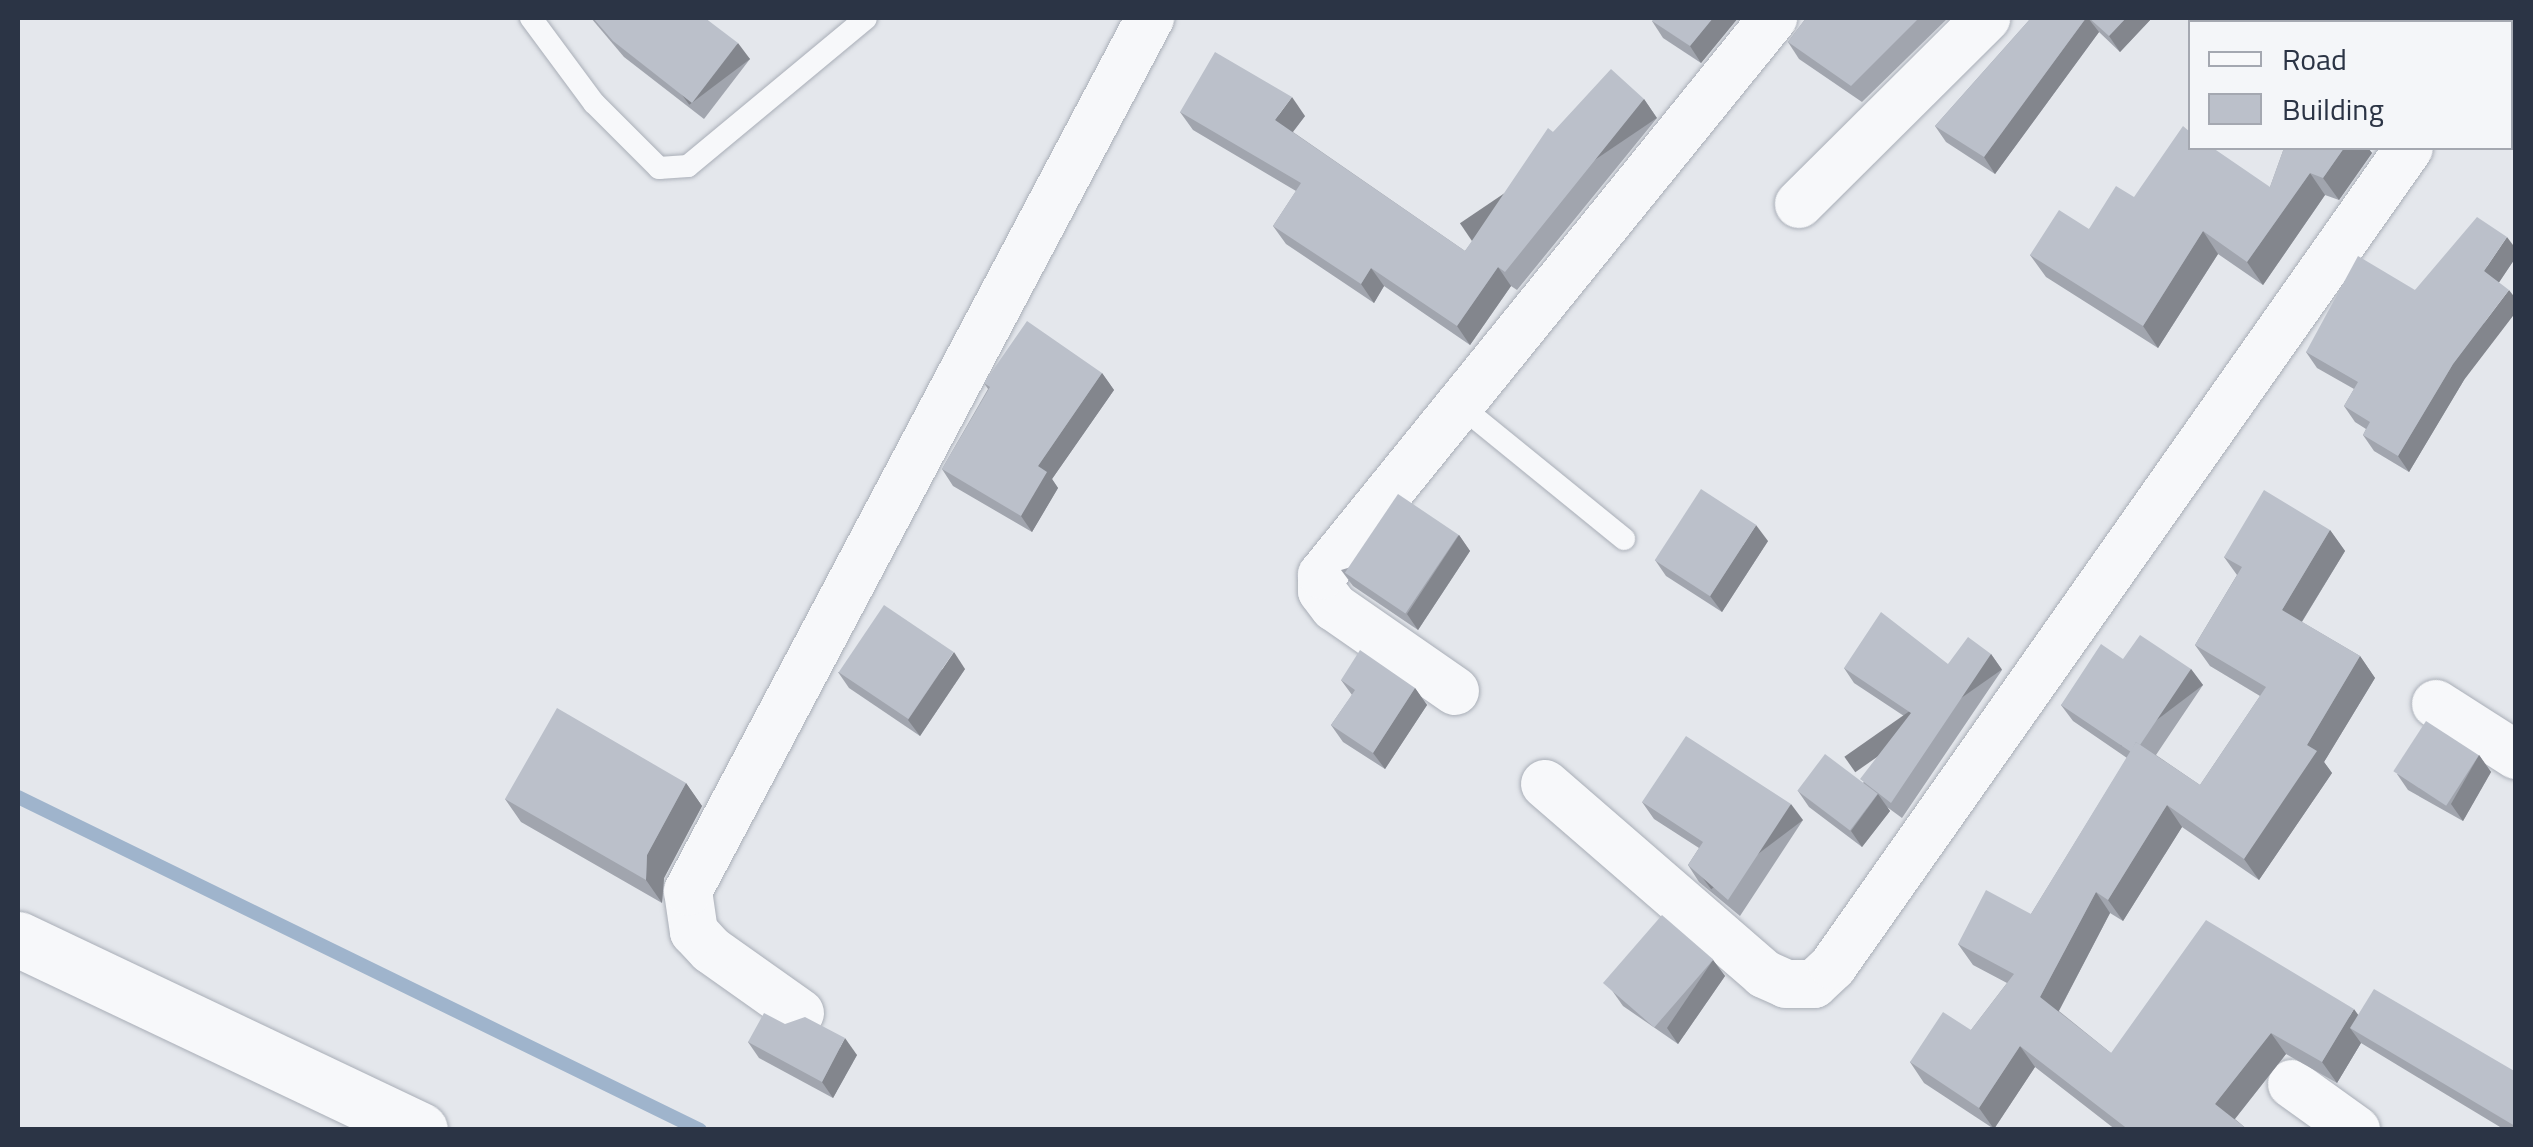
<!DOCTYPE html>
<html>
<head>
<meta charset="utf-8">
<style>
	body { margin:0 }
	#map { position:relative; width:2533px; height:1147px; overflow:hidden; background:#e4e7ec; font-family:"Titillium Web",sans-serif }
	div>[style] { position:absolute }
	[style*='--x'] { left:calc(var(--x)*1px); top:calc(var(--y)*1px); width:calc(var(--w)*1px); rotate:calc(var(--a)*1deg) }
	.stream>* { height:14px; margin:-7px; padding:0 7px; transform-origin:7px; border-radius:7px; background:#9fb4cc }
	.roads { filter:drop-shadow(0 0 2px #a9aeb7) drop-shadow(0 0 2px #a9aeb7) }
	.service>* { height:22px; margin:-11px; padding:0 11px; transform-origin:11px; border-radius:11px; background:#f7f8fa }
	.minor>* { height:48px; margin:-24px; padding:0 24px; transform-origin:24px; border-radius:24px; background:#f7f8fa }
	.tertiary>* { height:55px; margin:-27.5px; padding:0 27.5px; transform-origin:27.5px; border-radius:27.5px; background:#f7f8fa }
	.wall>* { inset:0; background:#a1a5ae }
	.shaded-wall>* { inset:0; background:#83868d; transform-origin:0 0 }
	.building>* { inset:0; background:#bbc0ca; transform-origin:0 0 }
	span { translate:-50% -50%; white-space:nowrap; text-align:center; line-height:1.15; -webkit-text-stroke:10px #f4f6f9; paint-order:stroke }
	.frame { position:absolute; inset:0; border:20px solid #2b3445; pointer-events:none }
	.legend { position:absolute; left:2188px; top:20px; width:325px; height:130px; box-sizing:border-box; background:#f4f6f9; border:2px solid #a4a8b1; margin:0; padding:12px 18px; list-style:none; font-size:30px; color:#2b3445 }
	.legend li { display:flex; align-items:center; gap:20px; height:50px }
	.legend b { width:50px; border:2px solid #a4a8b1 }
</style>
</head>
<body>
<div id="map">
	<div class="stream">
		<div style="--x:18;--y:797;--w:759;--a:26.02"></div>
	</div>
	<div class="roads">
		<div class="service">
			<div style="--x:531;--y:18;--w:106;--a:53.5"></div>
			<div style="--x:594;--y:103;--w:92;--a:45"></div>
			<div style="--x:659;--y:168;--w:29;--a:-4"></div>
			<div style="--x:688;--y:166;--w:231;--a:-39.7"></div>
			<div style="--x:1458;--y:404;--w:214;--a:39.1"></div>
		</div>
		<div class="minor">
			<div style="--x:2286;--y:18;--w:8;--a:30"></div>
			<div style="--x:2510;--y:114;--w:6;--a:9"></div>
			<div style="--x:1799;--y:204;--w:264;--a:-44.8"></div>
			<div style="--x:1455;--y:691;--w:147;--a:-145.2"></div>
			<div style="--x:1334;--y:607;--w:20;--a:-127"></div>
			<div style="--x:1322;--y:591;--w:16;--a:-90"></div>
			<div style="--x:1322;--y:575;--w:717;--a:-51"></div>
			<div style="--x:2436;--y:704;--w:95;--a:32.5"></div>
			<div style="--x:1545;--y:784;--w:290;--a:40.9"></div>
			<div style="--x:1764;--y:974;--w:24;--a:24"></div>
			<div style="--x:1786;--y:984;--w:28;--a:0"></div>
			<div style="--x:1814;--y:984;--w:26;--a:-43"></div>
			<div style="--x:1833;--y:966;--w:1000;--a:-54.85"></div>
			<div style="--x:800;--y:1013;--w:109;--a:-144.7"></div>
			<div style="--x:711;--y:950;--w:25;--a:-133"></div>
			<div style="--x:694;--y:932;--w:41;--a:-98.3"></div>
			<div style="--x:688;--y:891;--w:988;--a:-62.11"></div>
			<div style="--x:2292;--y:1084;--w:79;--a:35.7"></div>
		</div>
		<div class="tertiary">
			<div style="--x:18;--y:939;--w:445;--a:25.4"></div>
		</div>
	</div>
	<div class="wall">
		<div style="clip-path:polygon(591px 18px,705px 18px,750px 59px,704px 119px,624px 57px)"></div>
		<div style="clip-path:polygon(1738px 18px,1701px 63px,1663px 38px,1652px 21px)"></div>
		<div style="clip-path:polygon(1806px 18px,1948px 18px,1862px 102px,1799px 59px,1788px 42px)"></div>
		<div style="clip-path:polygon(2031px 18px,2152px 18px,2120px 52px,2099px 32px,1995px 174px,1946px 142px,1935px 126px)"></div>
		<div style="clip-path:polygon(1644px 99px,1657px 118px,1517px 290px,1511px 286px,1470px 345px,1384px 286px,1374px 303px,1286px 244px,1273px 226px,1296px 191px,1193px 130px,1180px 112px,1305px 116px,1293px 132px,1465px 251px,1553px 132px)"></div>
		<div style="clip-path:polygon(2284px 148px,2368px 148px,2372px 153px,2339px 200px,2325px 195px,2263px 285px,2218px 254px,2158px 348px,2046px 277px,2030px 255px,2089px 229px,2134px 197px,2270px 187px)"></div>
		<div style="clip-path:polygon(2516px 257px,2499px 282px,2464px 380px,2409px 472px,2374px 451px,2363px 435px,2366px 429px,2355px 422px,2344px 406px,2354px 389px,2317px 368px,2306px 352px,2415px 290px)"></div>
		<div style="clip-path:polygon(1102px 373px,1114px 390px,1052px 479px,1058px 488px,1032px 532px,953px 486px,942px 469px,988px 389px,984px 383px)"></div>
		<div style="clip-path:polygon(2330px 530px,2345px 551px,2302px 622px,2360px 656px,2375px 678px,2324px 762px,2332px 773px,2259px 880px,2182px 827px,2123px 921px,2110px 913px,2059px 1011px,2111px 1053px,2359px 1015px,2516px 1072px,2516px 1130px,2505px 1130px,2361px 1043px,2337px 1083px,2286px 1054px,2235px 1119px,2248px 1130px,2116px 1130px,2035px 1067px,1994px 1129px,1924px 1083px,1910px 1062px,1971px 1030px,2007px 983px,1973px 965px,1958px 944px,2031px 914px,2127px 758px,2073px 721px,2061px 705px,2123px 659px,2191px 669px,2203px 685px,2156px 755px,2200px 785px,2260px 696px,2210px 666px,2195px 645px,2237px 575px,2224px 557px)"></div>
		<div style="clip-path:polygon(1459px 535px,1470px 551px,1418px 630px,1353px 586px,1341px 570px)"></div>
		<div style="clip-path:polygon(1768px 541px,1722px 612px,1666px 576px,1655px 560px)"></div>
		<div style="clip-path:polygon(1991px 654px,2002px 670px,1902px 818px,1887px 807px,1890px 811px,1862px 847px,1809px 807px,1798px 791px,1863px 783px,1907px 718px,1854px 683px,1844px 668px,1948px 664px)"></div>
		<div style="clip-path:polygon(965px 669px,920px 736px,849px 688px,838px 672px)"></div>
		<div style="clip-path:polygon(1341px 680px,1415px 688px,1427px 705px,1385px 769px,1343px 742px,1331px 725px,1352px 695px)"></div>
		<div style="clip-path:polygon(2479px 755px,2491px 772px,2463px 821px,2408px 790px,2397px 774px)"></div>
		<div style="clip-path:polygon(686px 783px,702px 806px,664px 878px,662px 903px,521px 822px,505px 799px)"></div>
		<div style="clip-path:polygon(1642px 802px,1803px 820px,1740px 916px,1699px 882px,1688px 865px,1699px 848px,1654px 819px)"></div>
		<div style="clip-path:polygon(1713px 960px,1725px 976px,1678px 1044px,1623px 1006px,1611px 989px)"></div>
		<div style="clip-path:polygon(785px 1024px,857px 1055px,833px 1098px,759px 1058px,748px 1042px)"></div>
	</div>
	<div class="shaded-wall">
		<div style="clip-path:polygon(1713px 18px,1738px 18px,1701px 63px,1690px 46px)"></div>
		<div style="clip-path:polygon(2086px 18px,2088px 18px,2099px 32px,1995px 174px,1984px 157px)"></div>
		<div style="clip-path:polygon(2126px 18px,2152px 18px,2120px 52px,2109px 36px)"></div>
		<div style="left:738px;top:43px;width:20px;height:76px;rotate:53deg"></div>
		<div style="clip-path:polygon(1292px 97px,1305px 116px,1288px 138px,1275px 120px)"></div>
		<div style="left:1644px;top:99px;width:23px;height:222px;rotate:56deg"></div>
		<div style="clip-path:polygon(2344px 148px,2368px 148px,2372px 153px,2339px 200px,2323px 178px)"></div>
		<div style="clip-path:polygon(2310px 173px,2325px 195px,2263px 285px,2247px 262px)"></div>
		<div style="clip-path:polygon(2203px 231px,2218px 254px,2158px 348px,2143px 326px)"></div>
		<div style="clip-path:polygon(2507px 237px,2516px 249px,2516px 257px,2496px 287px,2484px 271px)"></div>
		<div style="clip-path:polygon(1498px 267px,1511px 286px,1470px 345px,1457px 326px)"></div>
		<div style="clip-path:polygon(1371px 268px,1384px 286px,1374px 303px,1361px 284px)"></div>
		<div style="clip-path:polygon(2509px 290px,2516px 299px,2516px 312px,2464px 380px,2409px 472px,2398px 456px,2453px 364px)"></div>
		<div style="clip-path:polygon(1102px 373px,1114px 390px,1052px 479px,1058px 488px,1032px 532px,1021px 516px,1038px 466px)"></div>
		<div style="clip-path:polygon(1756px 525px,1768px 541px,1722px 612px,1710px 596px)"></div>
		<div style="clip-path:polygon(2330px 530px,2345px 551px,2296px 631px,2282px 610px)"></div>
		<div style="clip-path:polygon(1459px 535px,1470px 551px,1418px 630px,1407px 614px)"></div>
		<div style="clip-path:polygon(954px 652px,965px 669px,920px 736px,908px 720px)"></div>
		<div style="left:1991px;top:654px;width:19px;height:179px;rotate:55deg"></div>
		<div style="clip-path:polygon(2360px 656px,2375px 678px,2324px 762px,2332px 773px,2259px 880px,2244px 859px,2307px 745px)"></div>
		<div style="left:2191px;top:669px;width:20px;height:102px;rotate:53deg"></div>
		<div style="clip-path:polygon(1415px 688px,1427px 705px,1385px 769px,1373px 753px)"></div>
		<div style="clip-path:polygon(2479px 755px,2491px 772px,2463px 821px,2451px 804px)"></div>
		<div style="clip-path:polygon(686px 783px,702px 806px,664px 878px,662px 903px,646px 880px,647px 855px)"></div>
		<div style="clip-path:polygon(1878px 794px,1890px 811px,1862px 847px,1851px 831px)"></div>
		<div style="left:1791px;top:804px;width:20px;height:115px;rotate:53deg"></div>
		<div style="clip-path:polygon(2167px 805px,2182px 827px,2123px 921px,2108px 900px)"></div>
		<div style="clip-path:polygon(2096px 892px,2110px 913px,2055px 1018px,2040px 997px)"></div>
		<div style="clip-path:polygon(1713px 960px,1725px 976px,1678px 1044px,1667px 1028px)"></div>
		<div style="clip-path:polygon(2354px 1009px,2369px 1030px,2350px 1028px,2361px 1043px,2337px 1083px,2322px 1062px)"></div>
		<div style="clip-path:polygon(2271px 1033px,2286px 1054px,2230px 1125px,2215px 1104px)"></div>
		<div style="clip-path:polygon(845px 1038px,857px 1055px,833px 1098px,822px 1082px)"></div>
		<div style="clip-path:polygon(2020px 1046px,2035px 1067px,1994px 1129px,1979px 1108px)"></div>
	</div>
	<div class="building">
		<div style="clip-path:polygon(593px 18px,705px 18px,738px 43px,692px 103px,613px 41px)"></div>
		<div style="clip-path:polygon(1654px 18px,1713px 18px,1690px 46px,1652px 21px)"></div>
		<div style="clip-path:polygon(1806px 18px,1919px 18px,1851px 86px,1788px 42px)"></div>
		<div style="clip-path:polygon(2031px 18px,2086px 18px,1984px 157px,1935px 126px)"></div>
		<div style="clip-path:polygon(2089px 18px,2126px 18px,2109px 36px)"></div>
		<div style="clip-path:polygon(1215px 52px,1292px 97px,1275px 120px,1465px 251px,1548px 128px,1553px 132px,1611px 69px,1644px 99px,1505px 272px,1498px 267px,1457px 326px,1371px 268px,1361px 284px,1273px 226px,1301px 183px,1180px 112px)"></div>
		<div style="clip-path:polygon(2183px 126px,2190px 132px,2190px 148px,2213px 148px,2270px 187px,2284px 148px,2344px 148px,2323px 178px,2310px 173px,2247px 262px,2203px 231px,2143px 326px,2030px 255px,2059px 210px,2089px 229px,2116px 186px,2134px 197px)"></div>
		<div style="clip-path:polygon(2477px 217px,2507px 237px,2484px 271px,2509px 290px,2453px 364px,2398px 456px,2363px 435px,2370px 422px,2344px 406px,2358px 382px,2306px 352px,2358px 256px,2415px 290px)"></div>
		<div style="clip-path:polygon(1027px 321px,1102px 373px,1038px 466px,1047px 472px,1021px 516px,942px 469px,990px 387px,984px 383px)"></div>
		<div style="left:1701px;top:489px;width:66px;height:85px;rotate:33deg"></div>
		<div style="clip-path:polygon(2264px 490px,2330px 530px,2282px 610px,2360px 656px,2307px 745px,2317px 751px,2244px 859px,2167px 805px,2108px 900px,2096px 892px,2040px 997px,2111px 1053px,2206px 920px,2354px 1009px,2322px 1062px,2271px 1033px,2215px 1104px,2248px 1130px,2129px 1130px,2020px 1046px,1979px 1108px,1910px 1062px,1943px 1012px,1971px 1030px,2014px 974px,1958px 944px,1986px 890px,2031px 914px,2136px 742px,2200px 785px,2266px 687px,2195px 645px,2242px 567px,2224px 557px)"></div>
		<div style="left:1398px;top:494px;width:73px;height:95px;rotate:34deg"></div>
		<div style="left:884px;top:605px;width:84px;height:81px;rotate:34deg"></div>
		<div style="clip-path:polygon(1881px 612px,1948px 664px,1968px 637px,1991px 654px,1891px 803px,1860px 779px,1911px 713px,1844px 668px)"></div>
		<div style="clip-path:polygon(2140px 635px,2191px 669px,2140px 745px,2136px 742px,2131px 752px,2061px 705px,2101px 644px,2123px 659px)"></div>
		<div style="clip-path:polygon(1360px 650px,1415px 688px,1373px 753px,1331px 725px,1355px 690px,1341px 680px)"></div>
		<div style="clip-path:polygon(557px 708px,686px 783px,647px 855px,646px 880px,505px 799px)"></div>
		<div style="left:2426px;top:721px;width:63px;height:60px;rotate:33deg"></div>
		<div style="clip-path:polygon(1686px 736px,1791px 804px,1728px 900px,1688px 865px,1703px 842px,1642px 802px)"></div>
		<div style="left:1825px;top:754px;width:66px;height:46px;rotate:37deg"></div>
		<div style="left:1662px;top:915px;width:68px;height:90px;rotate:41deg"></div>
		<div style="clip-path:polygon(2374px 989px,2516px 1072px,2515px 1126px,2350px 1028px)"></div>
		<div style="clip-path:polygon(764px 1013px,785px 1024px,805px 1017px,845px 1038px,822px 1082px,748px 1042px)"></div>
	</div>
	<div class="frame"></div>
	<ul class="legend">
	<li><b style="height:12px;background:#f7f8fa"></b>Road</li>
	<li><b style="height:28px;background:#bbc0ca"></b>Building</li>
	</ul>
</div>
</body>
</html>
